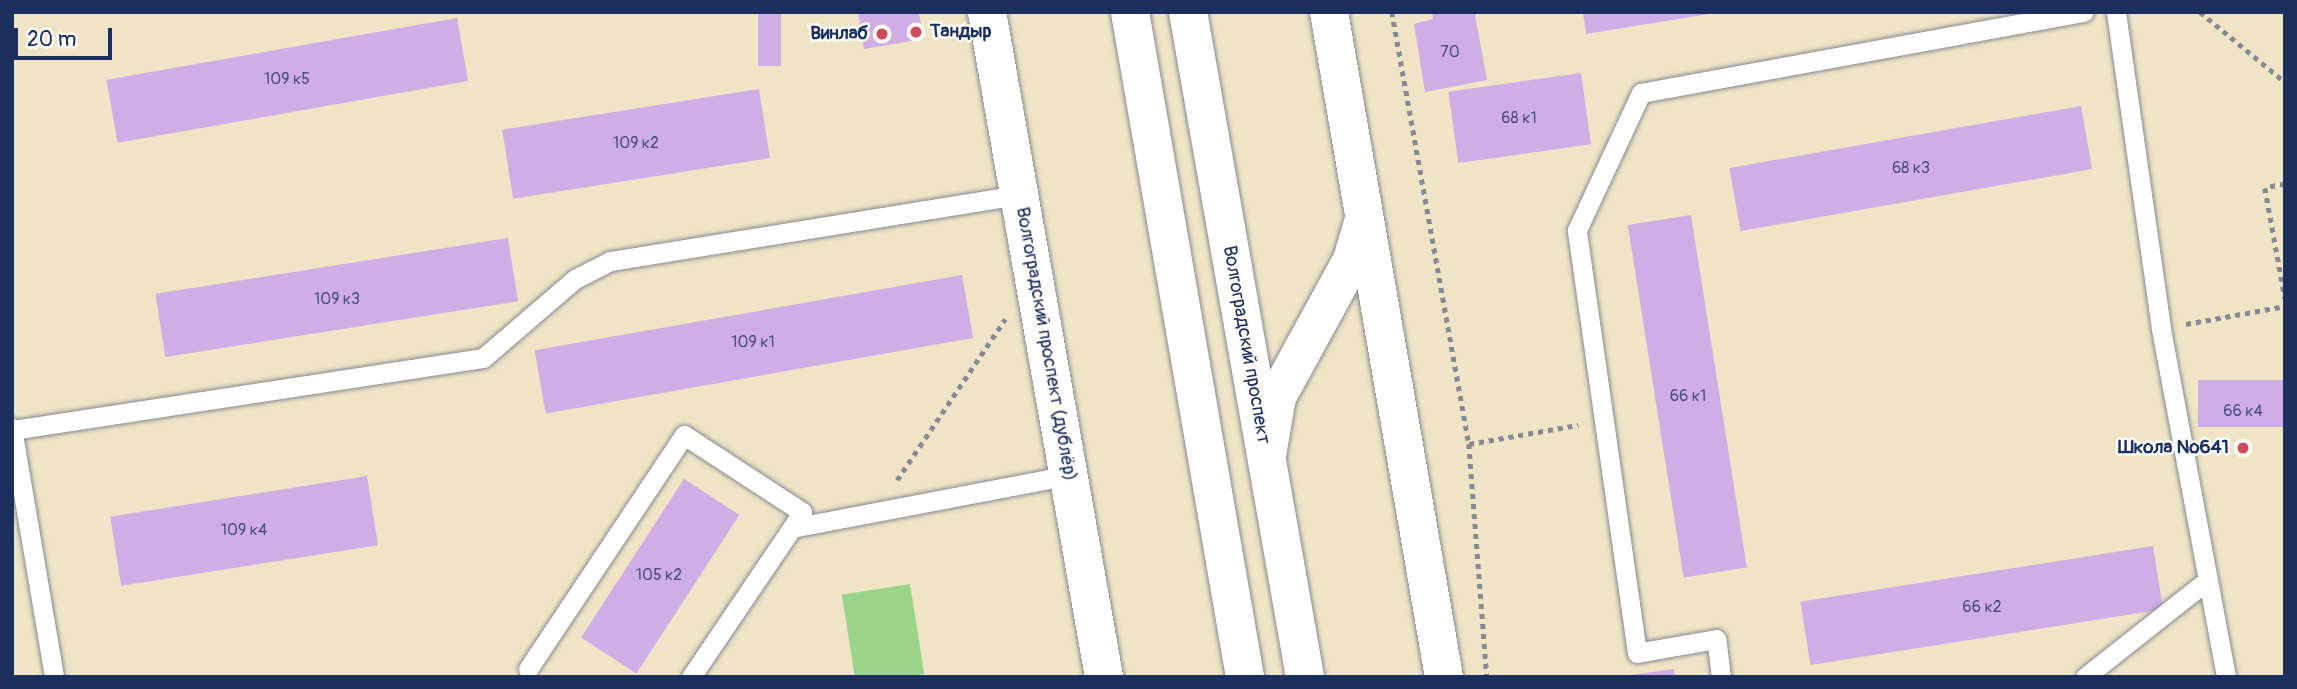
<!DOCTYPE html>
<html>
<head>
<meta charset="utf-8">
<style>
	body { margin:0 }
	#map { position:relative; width:2297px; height:689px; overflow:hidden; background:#f0e4c6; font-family:Pangolin,sans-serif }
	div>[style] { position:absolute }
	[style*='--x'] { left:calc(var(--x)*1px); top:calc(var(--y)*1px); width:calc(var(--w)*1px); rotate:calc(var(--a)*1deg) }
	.green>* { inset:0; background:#99d488; transform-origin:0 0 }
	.building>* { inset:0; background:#d0aee5; transform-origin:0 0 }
	.path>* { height:4.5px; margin-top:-2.25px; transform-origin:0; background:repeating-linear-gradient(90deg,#868a92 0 5px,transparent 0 10px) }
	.roads { filter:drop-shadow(0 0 2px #868a92) drop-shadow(0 0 2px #868a92) }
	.lane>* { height:19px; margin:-9.5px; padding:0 9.5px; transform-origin:9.5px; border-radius:9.5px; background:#fff }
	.secondary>* { height:38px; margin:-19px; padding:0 19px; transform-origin:19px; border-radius:19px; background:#fff }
	.primary>* { height:38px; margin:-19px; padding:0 19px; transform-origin:19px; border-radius:19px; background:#fff }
	.dots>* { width:19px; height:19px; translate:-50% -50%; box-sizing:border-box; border:4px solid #fdfcf7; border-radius:50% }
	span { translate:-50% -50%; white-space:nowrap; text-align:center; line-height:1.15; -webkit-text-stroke:5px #fdfcf7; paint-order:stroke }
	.number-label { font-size:16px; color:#484f80 }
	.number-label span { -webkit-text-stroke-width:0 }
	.poi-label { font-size:19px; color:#1b2f5e; font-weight:700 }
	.left { translate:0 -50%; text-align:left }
	.right { translate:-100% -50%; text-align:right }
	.street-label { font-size:19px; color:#1b2f5e }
	.frame { position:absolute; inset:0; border:14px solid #1b2f5e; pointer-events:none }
	.scale { position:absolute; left:14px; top:28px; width:98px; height:32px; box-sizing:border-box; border:4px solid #1b2f5e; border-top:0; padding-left:9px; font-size:21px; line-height:24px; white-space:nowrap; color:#1b2f5e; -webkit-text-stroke:5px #fdfcf7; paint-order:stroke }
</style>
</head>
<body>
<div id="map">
	<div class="green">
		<div style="left:910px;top:584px;width:91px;height:69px;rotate:81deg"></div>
	</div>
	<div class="building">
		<div style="left:758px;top:12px;width:23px;height:54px"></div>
		<div style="clip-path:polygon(858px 12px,919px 12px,923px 39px,864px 49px)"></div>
		<div style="clip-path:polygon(1432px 12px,1482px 12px,1475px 15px,1487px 80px,1425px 92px,1414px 24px,1433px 19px)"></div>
		<div style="clip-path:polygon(1583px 12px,1709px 12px,1709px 14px,1586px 34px)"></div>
		<div style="left:457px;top:18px;width:64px;height:356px;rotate:80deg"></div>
		<div style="left:1581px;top:73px;width:72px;height:134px;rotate:82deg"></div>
		<div style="left:759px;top:89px;width:70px;height:260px;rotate:81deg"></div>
		<div style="left:2081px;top:106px;width:64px;height:357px;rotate:80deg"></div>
		<div style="left:1691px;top:215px;width:357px;height:64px;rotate:81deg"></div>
		<div style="left:508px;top:238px;width:64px;height:357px;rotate:81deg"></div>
		<div style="left:962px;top:275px;width:64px;height:434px;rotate:80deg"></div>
		<div style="left:2285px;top:380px;width:47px;height:87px;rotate:90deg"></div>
		<div style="left:367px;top:476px;width:70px;height:260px;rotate:81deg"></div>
		<div style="left:684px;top:479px;width:66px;height:189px;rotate:33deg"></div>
		<div style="left:2153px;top:546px;width:64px;height:357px;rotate:81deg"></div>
		<div style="clip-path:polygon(1674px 669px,1675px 677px,1630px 677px,1630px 675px)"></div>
	</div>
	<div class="path">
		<div style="--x:1392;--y:12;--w:439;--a:79.9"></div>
		<div style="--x:1469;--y:444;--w:234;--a:85.6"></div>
		<div style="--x:2200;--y:12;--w:110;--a:39.5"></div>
		<div style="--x:2285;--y:184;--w:20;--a:169"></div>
		<div style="--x:2265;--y:188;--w:112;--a:79.7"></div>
		<div style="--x:2186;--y:324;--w:101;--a:-10.3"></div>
		<div style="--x:1469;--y:444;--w:111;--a:-9.9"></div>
		<div style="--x:897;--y:480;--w:194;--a:-56.1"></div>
	</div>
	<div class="roads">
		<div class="lane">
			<div style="--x:2116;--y:12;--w:320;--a:81.9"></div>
			<div style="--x:2161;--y:329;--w:354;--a:79.4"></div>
			<div style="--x:12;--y:428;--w:253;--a:80.4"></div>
			<div style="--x:13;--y:430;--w:475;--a:-8.7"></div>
			<div style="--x:483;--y:358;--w:121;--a:-40.7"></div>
			<div style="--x:575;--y:279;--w:39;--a:-27"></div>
			<div style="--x:610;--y:261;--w:414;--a:-9.2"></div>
			<div style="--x:528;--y:669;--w:281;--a:-56.3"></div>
			<div style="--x:684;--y:435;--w:141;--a:33.1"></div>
			<div style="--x:802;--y:512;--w:19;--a:122"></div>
			<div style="--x:691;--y:677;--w:180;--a:-55.9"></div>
			<div style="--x:792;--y:528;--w:282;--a:-10.8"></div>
			<div style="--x:1721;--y:677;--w:38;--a:-97"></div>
			<div style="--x:1716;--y:639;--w:80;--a:170"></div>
			<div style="--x:1637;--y:653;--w:427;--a:-98.1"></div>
			<div style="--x:1577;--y:230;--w:151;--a:-65"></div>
			<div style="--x:1641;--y:93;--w:450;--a:-10.4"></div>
			<div style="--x:2085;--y:677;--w:152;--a:-38.3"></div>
		</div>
		<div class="secondary">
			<div style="--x:987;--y:12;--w:675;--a:80.02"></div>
			<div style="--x:1329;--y:12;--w:675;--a:80.19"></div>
			<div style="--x:1267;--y:455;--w:59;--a:-80.2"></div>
			<div style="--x:1277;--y:397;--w:156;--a:-61.3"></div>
			<div style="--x:1352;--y:260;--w:43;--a:-73.7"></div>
		</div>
		<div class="primary">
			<div style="--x:1130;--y:12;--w:675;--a:80.19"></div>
			<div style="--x:1188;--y:12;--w:675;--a:80.02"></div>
		</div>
	</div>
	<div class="dots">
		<div style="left:916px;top:32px;background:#d1495b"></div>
		<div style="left:882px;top:34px;background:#d1495b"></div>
		<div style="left:2243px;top:448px;background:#d1495b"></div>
	</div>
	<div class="number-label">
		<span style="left:1450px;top:52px">70</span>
		<span style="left:287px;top:79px">109 к5</span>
		<span style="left:1519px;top:118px">68 к1</span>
		<span style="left:636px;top:143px">109 к2</span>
		<span style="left:1911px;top:168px">68 к3</span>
		<span style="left:337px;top:299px">109 к3</span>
		<span style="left:753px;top:342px">109 к1</span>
		<span style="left:1688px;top:396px">66 к1</span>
		<span style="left:2243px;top:411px">66 к4</span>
		<span style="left:244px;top:530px">109 к4</span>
		<span style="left:659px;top:575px">105 к2</span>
		<span style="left:1982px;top:607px">66 к2</span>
	</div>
	<div class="poi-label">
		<span class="left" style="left:930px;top:32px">Тандыр</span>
		<span class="right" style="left:868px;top:34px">Винлаб</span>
		<span class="right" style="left:2229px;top:448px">Школа №641</span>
	</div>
	<div class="street-label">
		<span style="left:1046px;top:344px;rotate:80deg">Волгоградский проспект (дублёр)</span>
		<span style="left:1246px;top:345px;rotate:80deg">Волгоградский проспект</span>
	</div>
	<div class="frame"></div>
	<div class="scale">20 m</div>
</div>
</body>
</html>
